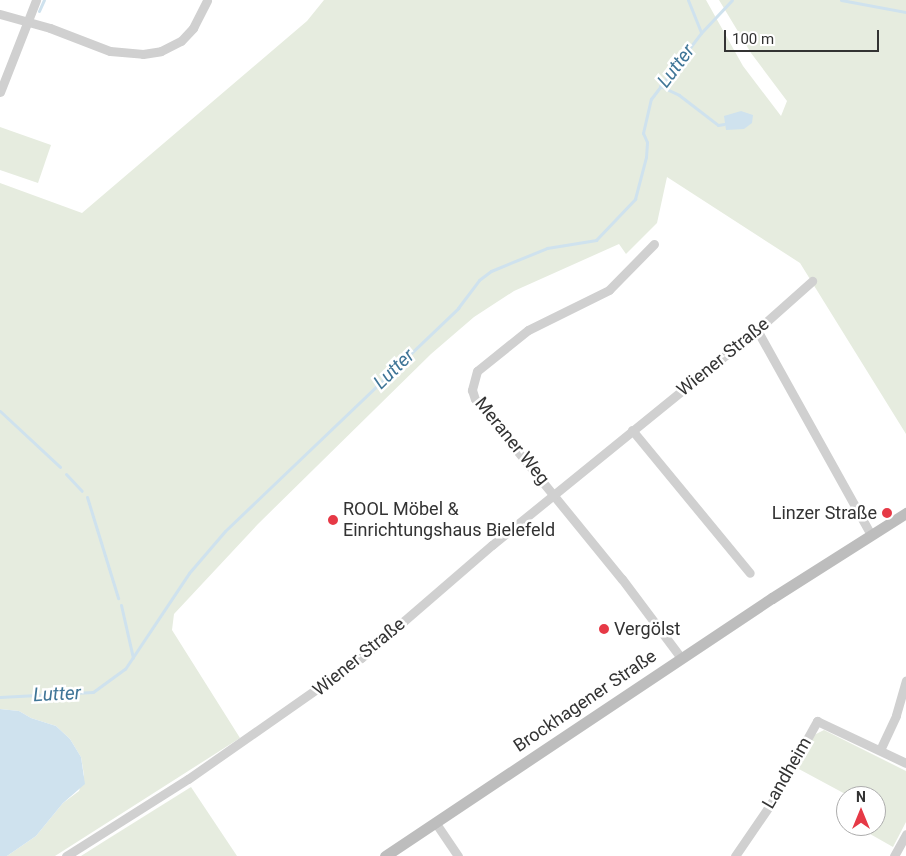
<!DOCTYPE html>
<html>
<head>
<meta charset="utf-8">
<style>
	body { margin:0 }
	#map { position:relative; width:906px; height:856px; overflow:hidden; background:#fff; font-family:Roboto,sans-serif }
	div>[style] { position:absolute }
	[style*='--x'] { left:calc(var(--x)*1px); top:calc(var(--y)*1px); width:calc(var(--w)*1px); rotate:calc(var(--a)*1deg) }
	.green>* { inset:0; background:#e6ecdf }
	.water>* { inset:0; background:#cfe2ee }
	.stream>* { height:3px; margin:-1.5px; padding:0 1.5px; transform-origin:1.5px; border-radius:1.5px; background:#cfe2ee }
	.minor>* { height:9px; margin:-4.5px; padding:0 4.5px; transform-origin:4.5px; border-radius:4.5px; background:#d0d0d0 }
	.secondary>* { height:11px; margin:-5.5px; padding:0 5.5px; transform-origin:5.5px; border-radius:5.5px; background:#bdbdbd }
	.dots>* { width:14px; height:14px; translate:-50% -50%; box-sizing:border-box; border:2px solid #fff; border-radius:50% }
	span { translate:-50% -50%; white-space:nowrap; text-align:center; line-height:1.15; -webkit-text-stroke:5px #fff; paint-order:stroke }
	.street-label { font-size:18px; color:#333 }
	.poi-label { font-size:18px; color:#333 }
	.left { translate:0 -50%; text-align:left }
	.right { translate:-100% -50%; text-align:right }
	.water-label { font-size:19px; color:#3f7597; font-style:italic }
	.north { position:absolute; left:836px; top:786px; width:50px; height:50px; box-sizing:border-box; background:#fff; border:1px solid #adadad; border-radius:50%; rotate:0deg; font-size:14px; font-weight:700; line-height:20px; text-align:center; color:#333 }
	.north::after { content:''; display:block; margin:auto; width:18px; height:22px; background:#e63946; clip-path:polygon(50% 0,100% 100%,50% 72%,0 100%) }
	.scale { position:absolute; left:724px; top:30px; width:155px; height:22px; box-sizing:border-box; border:2px solid #333; border-top:0; padding-left:6px; font-size:15px; line-height:18px; white-space:nowrap; color:#333; -webkit-text-stroke:4px #fff; paint-order:stroke }
</style>
</head>
<body>
<div id="map">
	<div class="green">
		<div style="clip-path:polygon(324px 0,706px 0,743px 66px,781px 116px,787px 101px,751px 53px,719px 0,906px 0,906px 434px,800px 263px,667px 177px,657px 223px,626px 254px,619px 244px,514px 291px,474px 317px,431px 354px,258px 524px,174px 614px,172px 630px,240px 738px,55px 856px,7px 856px,36px 836px,63px 803px,79px 791px,84px 775px,81px 757px,70px 739px,56px 726px,31px 718px,19px 711px,0 709px,0 183px,82px 213px,307px 21px)"></div>
		<div style="clip-path:polygon(0 127px,51px 145px,38px 183px,0 170px)"></div>
		<div style="clip-path:polygon(824px 730px,906px 771px,906px 822px,893px 847px,856px 826px,876px 826px,876px 796px,849px 796px,797px 768px,814px 735px)"></div>
		<div style="clip-path:polygon(191px 787px,237px 856px,81px 856px,103px 842px)"></div>
	</div>
	<div class="water">
		<div style="clip-path:polygon(741px 111px,753px 115px,752px 123px,744px 129px,726px 130px,724px 116px)"></div>
		<div style="clip-path:polygon(0 709px,19px 711px,31px 718px,56px 726px,70px 739px,81px 757px,85px 784px,63px 803px,36px 836px,7px 856px,0 856px)"></div>
	</div>
	<div class="stream">
		<div style="--x:688;--y:0;--w:35;--a:68"></div>
		<div style="--x:841;--y:0;--w:66;--a:10.5"></div>
		<div style="--x:39;--y:11;--w:12;--a:-66"></div>
		<div style="--x:660;--y:86;--w:21;--a:25"></div>
		<div style="--x:679;--y:95;--w:49;--a:37.6"></div>
		<div style="--x:718;--y:125;--w:6;--a:-9"></div>
		<div style="--x:0;--y:411;--w:82;--a:43"></div>
		<div style="--x:66;--y:474;--w:23;--a:47"></div>
		<div style="--x:87;--y:497;--w:106;--a:72.9"></div>
		<div style="--x:121;--y:605;--w:54;--a:77.2"></div>
		<div style="--x:0;--y:697;--w:93;--a:-3.1"></div>
		<div style="--x:93;--y:692;--w:39;--a:-36"></div>
		<div style="--x:125;--y:669;--w:115;--a:-56.3"></div>
		<div style="--x:189;--y:573;--w:55;--a:-49.4"></div>
		<div style="--x:225;--y:531;--w:323;--a:-43.7"></div>
		<div style="--x:458;--y:308;--w:35;--a:-53"></div>
		<div style="--x:479;--y:280;--w:15;--a:-37"></div>
		<div style="--x:491;--y:271;--w:61;--a:-22.3"></div>
		<div style="--x:547;--y:248;--w:50;--a:-9.3"></div>
		<div style="--x:596;--y:240;--w:57;--a:-46.4"></div>
		<div style="--x:635;--y:199;--w:43;--a:-75.3"></div>
		<div style="--x:646;--y:157;--w:15;--a:-86"></div>
		<div style="--x:647;--y:142;--w:10;--a:-114"></div>
		<div style="--x:643;--y:133;--w:35;--a:-77"></div>
		<div style="--x:651;--y:99;--w:83;--a:-52.9"></div>
		<div style="--x:701;--y:33;--w:45;--a:-46.8"></div>
	</div>
	<div class="minor">
		<div style="--x:0;--y:14;--w:52;--a:15.6"></div>
		<div style="--x:50;--y:28;--w:64;--a:21"></div>
		<div style="--x:110;--y:51;--w:33;--a:5"></div>
		<div style="--x:143;--y:54;--w:18;--a:-9"></div>
		<div style="--x:161;--y:51;--w:22;--a:-27"></div>
		<div style="--x:181;--y:41;--w:18;--a:-47"></div>
		<div style="--x:193;--y:28;--w:31;--a:-63"></div>
		<div style="--x:0;--y:92;--w:99;--a:-68.6"></div>
		<div style="--x:654;--y:244;--w:64;--a:134.4"></div>
		<div style="--x:609;--y:290;--w:90;--a:153.7"></div>
		<div style="--x:528;--y:330;--w:65;--a:141.2"></div>
		<div style="--x:477;--y:371;--w:20;--a:105"></div>
		<div style="--x:472;--y:390;--w:9;--a:72"></div>
		<div style="--x:475;--y:399;--w:232;--a:50.8"></div>
		<div style="--x:622;--y:579;--w:99;--a:53.2"></div>
		<div style="--x:757;--y:330;--w:235;--a:60.9"></div>
		<div style="--x:632;--y:430;--w:185;--a:50.5"></div>
		<div style="--x:880;--y:750;--w:38;--a:-65"></div>
		<div style="--x:896;--y:715;--w:36;--a:-74"></div>
		<div style="--x:435;--y:822;--w:41;--a:55.9"></div>
		<div style="--x:66;--y:856;--w:144;--a:-32.3"></div>
		<div style="--x:188;--y:779;--w:211;--a:-35"></div>
		<div style="--x:361;--y:658;--w:173;--a:-40.8"></div>
		<div style="--x:492;--y:545;--w:341;--a:-39.1"></div>
		<div style="--x:757;--y:330;--w:74;--a:-41.7"></div>
		<div style="--x:735;--y:856;--w:65;--a:-55.6"></div>
		<div style="--x:772;--y:802;--w:93;--a:-60.9"></div>
		<div style="--x:817;--y:721;--w:98;--a:25.3"></div>
		<div style="--x:894;--y:856;--w:25;--a:-61"></div>
	</div>
	<div class="secondary">
		<div style="--x:385;--y:856;--w:465;--a:-33.7"></div>
		<div style="--x:772;--y:598;--w:159;--a:-32.4"></div>
	</div>
	<div class="dots">
		<div style="left:887px;top:513px;background:#e63946"></div>
		<div style="left:333px;top:520px;background:#e63946"></div>
		<div style="left:604px;top:629px;background:#e63946"></div>
	</div>
	<div class="street-label">
		<span style="left:723px;top:357px;rotate:-39deg">Wiener Straße</span>
		<span style="left:512px;top:441px;rotate:51deg">Meraner Weg</span>
		<span style="left:359px;top:657px;rotate:-39deg">Wiener Straße</span>
		<span style="left:585px;top:701px;rotate:-34deg">Brockhagener Straße</span>
		<span style="left:787px;top:773px;rotate:-60deg">Landheim</span>
	</div>
	<div class="poi-label">
		<span class="left" style="left:343px;top:520px">ROOL Möbel &amp;<br>Einrichtungshaus Bielefeld</span>
		<span class="right" style="left:877px;top:513px">Linzer Straße</span>
		<span class="left" style="left:614px;top:629px">Vergölst</span>
	</div>
	<div class="water-label">
		<span style="left:676px;top:66px;rotate:-53deg">Lutter</span>
		<span style="left:394px;top:369px;rotate:-44deg">Lutter</span>
		<span style="left:57px;top:694px;rotate:-3deg">Lutter</span>
	</div>
	<div class="north">N</div>
	<div class="scale">100 m</div>
</div>
</body>
</html>
